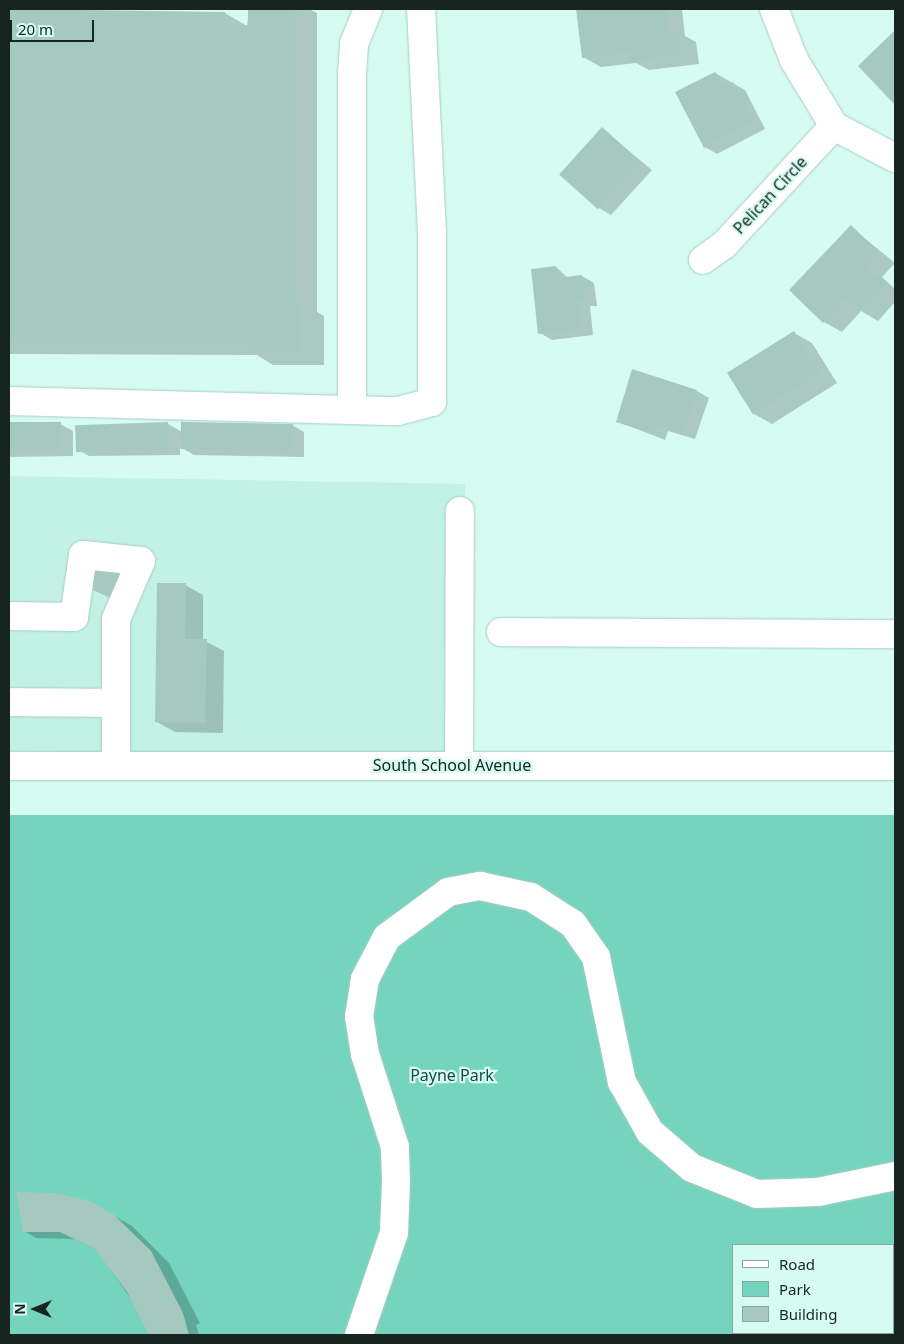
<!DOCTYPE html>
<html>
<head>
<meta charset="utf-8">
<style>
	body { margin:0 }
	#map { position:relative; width:904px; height:1344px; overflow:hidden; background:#d6fcf1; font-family:"Noto Sans",sans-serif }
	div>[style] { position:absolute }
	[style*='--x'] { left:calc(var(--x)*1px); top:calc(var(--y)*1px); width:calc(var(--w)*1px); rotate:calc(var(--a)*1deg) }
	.built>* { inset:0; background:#c3f2e5; transform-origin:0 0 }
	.green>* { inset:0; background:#75d4bd }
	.shadow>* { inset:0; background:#0003 }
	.building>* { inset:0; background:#a5c9bf; transform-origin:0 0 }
	.roads { filter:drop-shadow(0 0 1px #a9cdc3) drop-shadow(0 0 1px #a9cdc3) }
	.minor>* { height:28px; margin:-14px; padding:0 14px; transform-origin:14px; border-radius:14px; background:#fff }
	span { translate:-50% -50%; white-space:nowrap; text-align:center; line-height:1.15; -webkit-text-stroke:4.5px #d6fcf1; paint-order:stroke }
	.street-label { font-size:16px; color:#172521 }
	.park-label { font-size:16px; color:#154c41 }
	.frame { position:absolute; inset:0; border:10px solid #172521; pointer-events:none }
	.legend { position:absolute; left:732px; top:1244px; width:162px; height:90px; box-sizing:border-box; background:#d6fcf1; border:1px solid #8aa69e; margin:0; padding:6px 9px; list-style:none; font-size:15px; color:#172521 }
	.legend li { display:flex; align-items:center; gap:10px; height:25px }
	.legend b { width:25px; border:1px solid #8aa69e }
	.north { position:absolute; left:10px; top:1284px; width:50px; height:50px; -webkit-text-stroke:4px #d6fcf1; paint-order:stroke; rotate:270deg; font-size:14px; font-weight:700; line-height:20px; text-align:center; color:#172521 }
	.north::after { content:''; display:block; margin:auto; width:18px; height:22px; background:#172521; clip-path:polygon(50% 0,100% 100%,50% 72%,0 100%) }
	.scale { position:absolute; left:10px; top:20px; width:84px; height:22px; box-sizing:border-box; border:2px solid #172521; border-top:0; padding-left:6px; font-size:15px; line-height:18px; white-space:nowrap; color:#172521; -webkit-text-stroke:4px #d6fcf1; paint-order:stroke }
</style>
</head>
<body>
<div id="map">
	<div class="built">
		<div style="left:9px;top:476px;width:456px;height:275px;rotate:1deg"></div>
	</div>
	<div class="green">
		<div style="clip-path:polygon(evenodd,9px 815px,895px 815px,895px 1335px,9px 1335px,9px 815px,733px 1245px,893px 1245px,893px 1333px,733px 1333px,733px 1245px)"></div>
	</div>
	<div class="shadow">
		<div style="clip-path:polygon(9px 9px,225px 13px,247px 26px,249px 9px,309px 9px,317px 13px,317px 312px,324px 316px,324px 365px,273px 365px,257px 355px,9px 354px)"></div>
		<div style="clip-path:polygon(577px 9px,682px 9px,685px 36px,696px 42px,699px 64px,649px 70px,636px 63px,601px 67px,583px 57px)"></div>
		<div style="clip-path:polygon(895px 32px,895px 103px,860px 66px)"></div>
		<div style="clip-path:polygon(715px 73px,745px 90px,765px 129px,717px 154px,705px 147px)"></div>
		<div style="clip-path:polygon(602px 129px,652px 170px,611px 215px,599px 208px)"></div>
		<div style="clip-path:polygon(851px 227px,895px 263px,882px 277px,895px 289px,895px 302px,878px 321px,861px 311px,842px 332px,824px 322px)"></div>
		<div style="clip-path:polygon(556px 267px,568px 278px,582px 276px,594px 283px,597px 306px,590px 306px,593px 335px,552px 340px,540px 333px)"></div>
		<div style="clip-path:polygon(794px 333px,812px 343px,837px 383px,772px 424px,754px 414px)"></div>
		<div style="clip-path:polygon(697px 391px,709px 398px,695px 439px,668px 431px,665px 440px,617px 421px)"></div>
		<div style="clip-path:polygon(60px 424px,73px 431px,73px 456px,9px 457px,9px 425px)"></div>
		<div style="clip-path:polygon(168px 424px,182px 432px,292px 425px,304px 432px,304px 457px,194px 455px,180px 447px,180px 455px,89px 456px,76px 449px)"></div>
		<div style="clip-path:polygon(185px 585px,203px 595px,203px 640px,224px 651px,223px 733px,175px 732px,157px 722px)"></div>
		<div style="clip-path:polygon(89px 1202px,132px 1226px,169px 1263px,200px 1323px,196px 1325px,199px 1335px,150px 1335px,148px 1324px,97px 1250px,74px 1239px,36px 1238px,24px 1231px)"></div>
	</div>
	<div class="building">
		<div style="clip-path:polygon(9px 9px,225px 12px,225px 25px,248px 25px,248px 9px,295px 9px,295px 302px,301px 302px,301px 352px,249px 352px,249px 343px,9px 343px)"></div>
		<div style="clip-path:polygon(576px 9px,666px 9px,669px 32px,678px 30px,681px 55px,630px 61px,629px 52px,582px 58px)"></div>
		<div style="clip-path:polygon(895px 30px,895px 105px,858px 66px)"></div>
		<div style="clip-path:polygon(715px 72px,724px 87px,733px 82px,754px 122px,704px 148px,675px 92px)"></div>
		<div style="left:602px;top:127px;width:52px;height:64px;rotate:42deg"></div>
		<div style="clip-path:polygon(851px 225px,878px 252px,865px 266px,885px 285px,859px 312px,846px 299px,823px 323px,789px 290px)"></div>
		<div style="clip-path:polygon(556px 266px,558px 278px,582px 275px,585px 299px,578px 300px,581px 329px,538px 334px,531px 269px)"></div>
		<div style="left:794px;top:331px;width:49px;height:79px;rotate:58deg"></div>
		<div style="clip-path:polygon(632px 369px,697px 390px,683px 433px,656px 425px,653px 434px,616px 422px)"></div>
		<div style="left:61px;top:422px;width:28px;height:52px;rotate:90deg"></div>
		<div style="left:168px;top:422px;width:27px;height:93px;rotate:88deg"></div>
		<div style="left:181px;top:422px;width:112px;height:27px;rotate:1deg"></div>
		<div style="left:93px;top:558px;width:38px;height:29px;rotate:25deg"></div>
		<div style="clip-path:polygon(157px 583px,186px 583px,185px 639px,207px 639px,205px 723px,155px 722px)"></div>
		<div style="clip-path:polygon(16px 1192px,55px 1193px,90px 1201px,113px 1214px,151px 1251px,183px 1313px,189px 1335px,149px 1335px,127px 1292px,95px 1249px,60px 1232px,23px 1232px)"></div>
	</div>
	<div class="roads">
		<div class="minor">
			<div style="--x:774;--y:9;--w:55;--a:68.6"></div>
			<div style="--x:794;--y:60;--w:77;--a:58.8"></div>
			<div style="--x:834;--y:126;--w:69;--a:27.7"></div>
			<div style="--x:703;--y:260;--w:26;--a:-36"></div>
			<div style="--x:724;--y:245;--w:162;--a:-47.3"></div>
			<div style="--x:9;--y:401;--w:389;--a:1.5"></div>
			<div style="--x:398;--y:411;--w:35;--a:-15"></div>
			<div style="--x:432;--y:402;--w:169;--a:-90"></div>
			<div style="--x:432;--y:233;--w:224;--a:-92.8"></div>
			<div style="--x:352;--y:409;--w:335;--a:-90"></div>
			<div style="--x:352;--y:74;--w:30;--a:-86"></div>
			<div style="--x:354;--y:44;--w:38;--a:-68"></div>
			<div style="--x:9;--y:616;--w:65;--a:0.9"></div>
			<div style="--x:74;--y:617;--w:63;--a:-81.7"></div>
			<div style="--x:83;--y:555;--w:58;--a:5.9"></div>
			<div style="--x:141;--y:561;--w:63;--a:113.3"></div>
			<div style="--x:116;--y:619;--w:146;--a:90"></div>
			<div style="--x:501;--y:632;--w:394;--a:0.3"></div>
			<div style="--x:9;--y:702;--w:105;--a:0.5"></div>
			<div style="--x:459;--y:764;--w:253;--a:-89.8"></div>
			<div style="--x:9;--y:766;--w:886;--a:0"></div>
			<div style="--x:359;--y:1335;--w:108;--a:-71.1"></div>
			<div style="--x:394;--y:1233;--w:52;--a:-87.8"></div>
			<div style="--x:396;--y:1181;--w:34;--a:-92"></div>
			<div style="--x:395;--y:1147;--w:98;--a:-107.9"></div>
			<div style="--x:365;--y:1054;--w:37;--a:-99"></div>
			<div style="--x:359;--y:1017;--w:38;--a:-81"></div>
			<div style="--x:365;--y:979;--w:47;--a:-62.4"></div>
			<div style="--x:387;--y:937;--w:76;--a:-36.4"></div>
			<div style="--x:448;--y:892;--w:33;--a:-11"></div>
			<div style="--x:480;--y:886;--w:52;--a:12.2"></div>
			<div style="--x:531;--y:897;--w:50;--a:32.7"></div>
			<div style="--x:573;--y:924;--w:40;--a:55.1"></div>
			<div style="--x:596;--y:957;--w:128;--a:78.3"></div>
			<div style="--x:622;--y:1082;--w:57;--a:60.8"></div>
			<div style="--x:650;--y:1132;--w:55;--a:40.6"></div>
			<div style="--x:692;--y:1168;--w:70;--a:21.8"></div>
			<div style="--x:757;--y:1194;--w:61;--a:-1.9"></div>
			<div style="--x:818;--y:1192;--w:79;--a:-11.7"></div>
		</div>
	</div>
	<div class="street-label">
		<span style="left:770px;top:195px;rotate:-47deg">Pelican Circle</span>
		<span style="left:452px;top:765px">South School Avenue</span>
	</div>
	<div class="park-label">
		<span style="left:452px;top:1075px">Payne Park</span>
	</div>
	<div class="frame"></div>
	<ul class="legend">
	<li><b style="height:6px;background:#fff"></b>Road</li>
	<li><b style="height:14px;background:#75d4bd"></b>Park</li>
	<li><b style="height:14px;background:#a5c9bf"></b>Building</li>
	</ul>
	<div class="north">N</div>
	<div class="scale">20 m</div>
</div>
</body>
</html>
